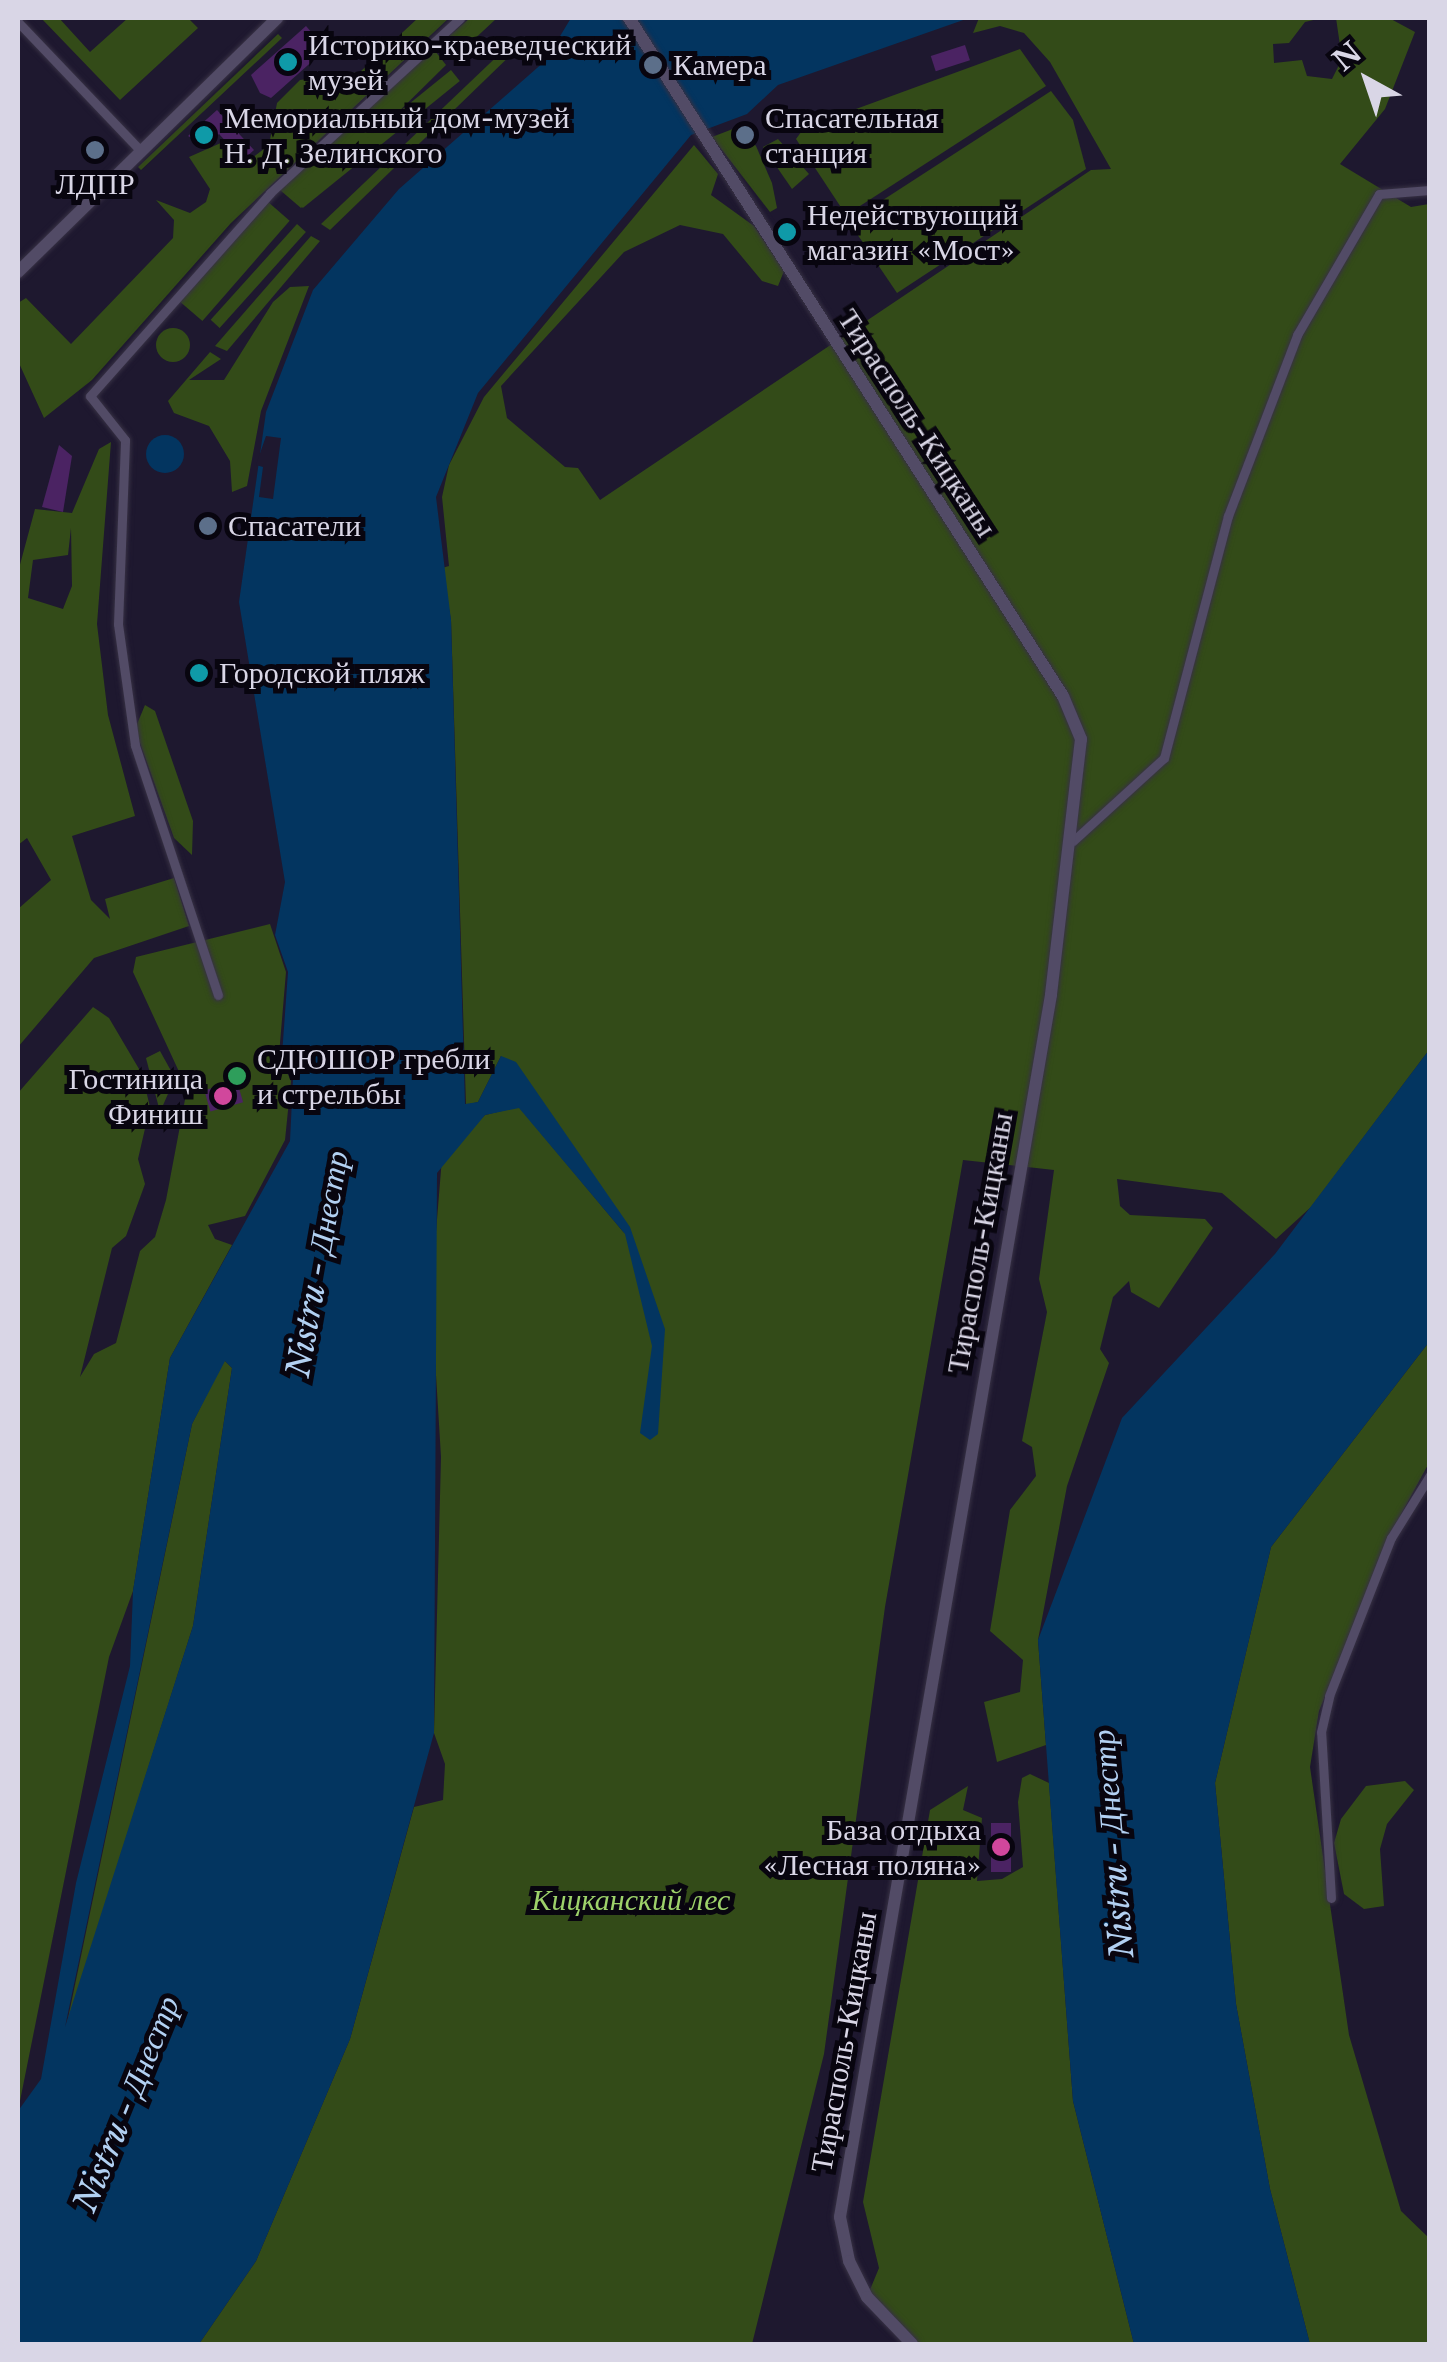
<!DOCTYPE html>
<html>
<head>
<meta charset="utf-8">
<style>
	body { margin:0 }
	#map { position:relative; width:1447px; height:2362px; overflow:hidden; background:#1e182f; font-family:"Libre Baskerville",serif }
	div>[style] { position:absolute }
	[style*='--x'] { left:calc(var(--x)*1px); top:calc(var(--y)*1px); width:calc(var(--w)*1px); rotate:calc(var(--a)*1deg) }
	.green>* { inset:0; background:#334b18; transform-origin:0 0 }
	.round { border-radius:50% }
	.water>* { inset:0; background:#033560 }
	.pier>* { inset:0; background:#1e182f }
	.building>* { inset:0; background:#4b2363; transform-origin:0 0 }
	.roads { filter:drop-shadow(0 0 2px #373144) drop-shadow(0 0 2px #373144) }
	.street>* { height:9px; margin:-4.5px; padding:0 4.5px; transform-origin:4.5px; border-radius:4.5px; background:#524b66 }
	.secondary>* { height:12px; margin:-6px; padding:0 6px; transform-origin:6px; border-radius:6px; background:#524b66 }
	.dots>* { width:28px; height:28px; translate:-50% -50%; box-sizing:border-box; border:5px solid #08050f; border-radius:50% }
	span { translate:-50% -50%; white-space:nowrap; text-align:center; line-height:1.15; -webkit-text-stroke:10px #08050f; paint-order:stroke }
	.poi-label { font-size:30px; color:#d9d6e6 }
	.left { translate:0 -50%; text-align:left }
	.right { translate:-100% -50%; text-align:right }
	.street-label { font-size:30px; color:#d9d6e6 }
	.park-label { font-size:30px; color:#9dd16a; font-style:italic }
	.water-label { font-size:32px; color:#b2d0f2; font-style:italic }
	.frame { position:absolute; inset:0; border:20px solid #d9d6e6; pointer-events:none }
	.north { position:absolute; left:1317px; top:30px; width:100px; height:100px; -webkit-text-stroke:8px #08050f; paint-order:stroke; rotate:320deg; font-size:28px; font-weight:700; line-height:40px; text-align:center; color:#d9d6e6 }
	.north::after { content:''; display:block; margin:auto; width:35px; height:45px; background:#d9d6e6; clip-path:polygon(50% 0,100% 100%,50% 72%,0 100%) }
</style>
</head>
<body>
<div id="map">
	<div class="green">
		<div style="clip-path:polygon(41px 18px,59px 18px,90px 52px,128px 18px,188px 18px,198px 28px,120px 100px)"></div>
		<div style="clip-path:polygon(418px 18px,449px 18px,231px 223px,92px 380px,44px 418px,18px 361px,18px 303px,26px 298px,71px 344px,173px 238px,174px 220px,156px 200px,190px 213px,206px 202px,210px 189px,189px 157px,223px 142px,244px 164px,269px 145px,277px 103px,300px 80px,360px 72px)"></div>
		<div style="clip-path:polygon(470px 18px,497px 18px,454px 58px,441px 43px)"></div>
		<div style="clip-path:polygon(979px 18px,1322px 18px,1305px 22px,1289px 43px,1273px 44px,1274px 63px,1302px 60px,1307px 76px,1332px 79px,1342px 59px,1336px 18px,1389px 18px,1415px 32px,1385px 109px,1340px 164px,1411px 207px,1429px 204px,1429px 1050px,1311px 1207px,1276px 1239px,1222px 1193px,1117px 1179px,1120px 1206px,1130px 1215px,1205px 1219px,1213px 1228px,1159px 1308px,1131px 1292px,1129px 1281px,1113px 1297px,1100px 1349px,1109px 1363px,1067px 1486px,1038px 1640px,1046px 1745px,997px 1762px,984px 1702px,1020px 1692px,1023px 1660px,990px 1631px,1010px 1510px,1036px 1476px,1032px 1447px,1022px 1441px,1047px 1312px,1039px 1279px,1054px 1170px,963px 1160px,885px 1607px,824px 2054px,752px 2344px,199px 2344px,256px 2261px,350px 2039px,414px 1807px,443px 1800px,445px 1764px,434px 1733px,441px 1457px,431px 1293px,442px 1158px,485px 1115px,519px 1107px,625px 1234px,501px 1056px,478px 1102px,466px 1105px,451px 620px,442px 568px,449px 566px,442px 497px,449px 465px,484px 397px,694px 145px,718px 174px,711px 195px,754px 226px,784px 271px,778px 286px,762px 281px,723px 234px,680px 225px,624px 252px,501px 386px,507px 418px,565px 467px,578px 468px,600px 500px,1091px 170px,1111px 169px,1050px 62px,1024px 33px,1000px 26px,973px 33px)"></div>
		<div style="clip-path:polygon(278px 34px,282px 38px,141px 170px,138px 167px)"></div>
		<div style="clip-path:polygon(509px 45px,514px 52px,330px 230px,321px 224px)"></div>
		<div style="clip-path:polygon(432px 47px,446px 65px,301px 208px,280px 190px)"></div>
		<div style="clip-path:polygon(1020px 49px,1046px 86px,846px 215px,796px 139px,804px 128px)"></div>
		<div style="left:451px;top:70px;width:14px;height:202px;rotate:51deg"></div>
		<div style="clip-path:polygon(1051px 91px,1073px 120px,1086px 169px,897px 293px,849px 222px)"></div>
		<div style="clip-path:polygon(738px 127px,756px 146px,772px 183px,777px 208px,770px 212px,712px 137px)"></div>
		<div style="clip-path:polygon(778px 139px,809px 174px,792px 189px,763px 147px)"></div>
		<div style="left:267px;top:201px;width:30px;height:133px;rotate:41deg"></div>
		<div style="left:297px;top:224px;width:12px;height:129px;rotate:42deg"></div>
		<div style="clip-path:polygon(311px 236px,320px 241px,227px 351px,215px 346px)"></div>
		<div style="clip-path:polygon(309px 286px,261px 411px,247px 486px,232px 492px,230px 461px,209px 426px,174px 413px,168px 401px,210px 352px,221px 359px,189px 380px,224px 380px,273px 302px,290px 287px)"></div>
		<div class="round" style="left:156px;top:328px;width:34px;height:34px"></div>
		<div style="clip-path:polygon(evenodd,111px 442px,97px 624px,108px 715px,135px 816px,72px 836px,91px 900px,110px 919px,105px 899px,174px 878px,189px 926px,94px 958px,18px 1047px,18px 909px,51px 880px,27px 838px,18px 845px,18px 572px,35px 509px,72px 513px,99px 449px,111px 442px,71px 528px,72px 586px,63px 609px,28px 598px,33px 560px,68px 555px,71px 528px)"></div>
		<div style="clip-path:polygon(145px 705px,155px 711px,193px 821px,192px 855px,174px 838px,135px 729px)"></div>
		<div style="clip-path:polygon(270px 924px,286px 972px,279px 1055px,291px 1081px,285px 1140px,245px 1216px,208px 1225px,215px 1239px,232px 1245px,170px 1358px,133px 1591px,109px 1657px,18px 2111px,18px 1093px,93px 1007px,109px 1018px,142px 1074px,150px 1107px,138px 1159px,145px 1184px,126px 1236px,112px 1248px,80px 1377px,94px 1354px,116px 1343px,140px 1251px,155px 1237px,166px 1200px,187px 1089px,133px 972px,136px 957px)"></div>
		<div style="clip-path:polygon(160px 1051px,175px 1078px,160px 1112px,146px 1058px)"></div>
		<div style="clip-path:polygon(1429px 1342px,1429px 1463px,1393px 1529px,1319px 1711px,1310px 1767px,1349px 2035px,1401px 2211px,1429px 2238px,1429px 2344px,1310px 2344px,1270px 2189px,1236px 2004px,1215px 1783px,1271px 1547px)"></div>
		<div style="clip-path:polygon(224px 1360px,232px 1368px,193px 1626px,66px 2028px,192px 1424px)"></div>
		<div style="clip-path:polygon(1030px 1774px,1049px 1783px,1073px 2101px,1134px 2344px,912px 2344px,867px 2297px,879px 2268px,863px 2202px,930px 1810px,968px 1786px,963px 1810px,982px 1818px,977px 1881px,1002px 1879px,1023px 1867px,1018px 1802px,1022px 1778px)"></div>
		<div style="clip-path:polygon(1405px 1781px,1414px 1790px,1387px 1824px,1380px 1849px,1384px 1906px,1364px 1909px,1344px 1894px,1334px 1843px,1341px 1819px,1366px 1786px)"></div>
	</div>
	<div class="water">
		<div style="clip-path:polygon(evenodd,571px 18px,969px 18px,778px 85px,747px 114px,691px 135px,478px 393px,436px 497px,451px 620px,465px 1104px,478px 1102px,501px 1056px,516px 1062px,630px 1227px,665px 1329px,658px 1434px,650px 1440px,640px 1433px,652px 1346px,625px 1234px,519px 1108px,485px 1115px,437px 1173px,434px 1733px,350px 2039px,256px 2261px,199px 2344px,18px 2344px,18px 2111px,41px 2079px,76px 1883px,130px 1666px,133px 1591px,170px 1358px,290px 1141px,293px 1079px,282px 1055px,288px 972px,275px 935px,285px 882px,239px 602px,266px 412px,313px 290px,399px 189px,545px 61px,571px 18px,225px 1361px,232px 1368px,193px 1626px,65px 2027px,192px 1424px,225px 1361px)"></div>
		<div class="round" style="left:146px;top:435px;width:38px;height:38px"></div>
		<div style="clip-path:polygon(1429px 1050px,1429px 1342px,1271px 1547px,1215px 1783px,1236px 2004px,1270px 2189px,1310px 2344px,1134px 2344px,1073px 2101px,1038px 1640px,1122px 1418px,1275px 1254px)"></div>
	</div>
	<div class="pier">
		<div style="clip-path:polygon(266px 436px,281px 438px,273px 499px,259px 497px,263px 467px,256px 465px)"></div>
	</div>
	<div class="building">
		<div style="clip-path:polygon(306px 26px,326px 49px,271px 98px,260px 93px,251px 75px)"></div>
		<div style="left:965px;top:45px;width:16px;height:36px;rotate:72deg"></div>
		<div style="clip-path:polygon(217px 110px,254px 150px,243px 160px,219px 134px,206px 146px,188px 136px)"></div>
		<div style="clip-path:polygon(59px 445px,72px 456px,63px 512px,42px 507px)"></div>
		<div style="left:237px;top:1081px;width:22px;height:34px;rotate:74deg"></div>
		<div style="left:991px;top:1823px;width:20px;height:49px"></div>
	</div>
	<div class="roads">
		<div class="street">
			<div style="--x:18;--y:22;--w:178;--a:46.4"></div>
			<div style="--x:1073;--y:841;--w:123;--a:-42.4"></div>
			<div style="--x:1164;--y:758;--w:250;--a:-75.2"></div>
			<div style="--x:1228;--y:516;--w:194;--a:-69.1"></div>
			<div style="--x:1297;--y:335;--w:163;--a:-59.8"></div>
			<div style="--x:1379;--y:194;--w:51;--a:-4.5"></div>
			<div style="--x:218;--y:995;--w:263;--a:-108.4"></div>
			<div style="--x:135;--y:745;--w:122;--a:-98"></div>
			<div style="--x:118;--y:624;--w:184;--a:-87.8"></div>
			<div style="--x:125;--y:440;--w:56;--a:-128.5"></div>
			<div style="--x:90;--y:396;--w:271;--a:-48.4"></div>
			<div style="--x:270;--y:193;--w:258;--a:-42.6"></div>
			<div style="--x:1331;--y:1898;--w:166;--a:-93.4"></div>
			<div style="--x:1321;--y:1732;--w:37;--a:-77"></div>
			<div style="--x:1329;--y:1696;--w:170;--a:-68.6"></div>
			<div style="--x:1391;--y:1538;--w:74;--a:-58.2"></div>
		</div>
		<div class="secondary">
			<div style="--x:629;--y:18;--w:805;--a:57.38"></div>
			<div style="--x:1063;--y:696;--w:47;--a:67.3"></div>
			<div style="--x:1081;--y:739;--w:258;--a:96.7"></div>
			<div style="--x:1051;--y:995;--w:1240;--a:99.8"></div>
			<div style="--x:840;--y:2217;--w:45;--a:78.4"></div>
			<div style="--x:849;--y:2261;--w:40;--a:63.4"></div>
			<div style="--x:867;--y:2297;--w:65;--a:46.2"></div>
			<div style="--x:18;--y:272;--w:363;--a:-44.4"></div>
		</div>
	</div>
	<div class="dots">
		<div style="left:288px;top:62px;background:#0f9aa8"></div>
		<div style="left:653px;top:65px;background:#5c6f8a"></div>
		<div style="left:204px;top:135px;background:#0f9aa8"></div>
		<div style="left:745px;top:135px;background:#5c6f8a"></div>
		<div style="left:95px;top:150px;background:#5c6f8a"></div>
		<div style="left:787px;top:232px;background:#0f9aa8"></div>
		<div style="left:208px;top:526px;background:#5c6f8a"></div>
		<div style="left:199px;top:673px;background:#0f9aa8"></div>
		<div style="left:237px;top:1076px;background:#2e9e5b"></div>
		<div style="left:223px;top:1096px;background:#d1479c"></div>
		<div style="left:1001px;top:1847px;background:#d1479c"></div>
	</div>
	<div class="poi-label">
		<span class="left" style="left:308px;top:62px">Историко-краеведческий<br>музей</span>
		<span class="left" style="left:673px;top:65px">Камера</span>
		<span class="left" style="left:224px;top:135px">Мемориальный дом-музей<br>Н. Д. Зелинского</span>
		<span class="left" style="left:765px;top:135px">Спасательная<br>станция</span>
		<span style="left:95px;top:184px">ЛДПР</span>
		<span class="left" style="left:807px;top:232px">Недействующий<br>магазин «Мост»</span>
		<span class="left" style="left:228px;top:526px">Спасатели</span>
		<span class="left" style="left:219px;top:673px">Городской пляж</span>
		<span class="left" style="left:257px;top:1076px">СДЮШОР гребли<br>и стрельбы</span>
		<span class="right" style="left:203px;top:1096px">Гостиница<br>Финиш</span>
		<span class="right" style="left:981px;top:1847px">База отдыха<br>«Лесная поляна»</span>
	</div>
	<div class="street-label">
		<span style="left:917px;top:423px;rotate:57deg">Тирасполь-Кицканы</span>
		<span style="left:980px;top:1243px;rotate:-80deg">Тирасполь-Кицканы</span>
		<span style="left:844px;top:2042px;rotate:-80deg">Тирасполь-Кицканы</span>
	</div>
	<div class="park-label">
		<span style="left:631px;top:1900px">Кицканский лес</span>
	</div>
	<div class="water-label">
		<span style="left:318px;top:1264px;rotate:-80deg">Nistru - Днестр</span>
		<span style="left:1113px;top:1844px;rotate:-95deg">Nistru - Днестр</span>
		<span style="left:127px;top:2104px;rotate:-68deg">Nistru - Днестр</span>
	</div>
	<div class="frame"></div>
	<div class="north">N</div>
</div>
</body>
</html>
